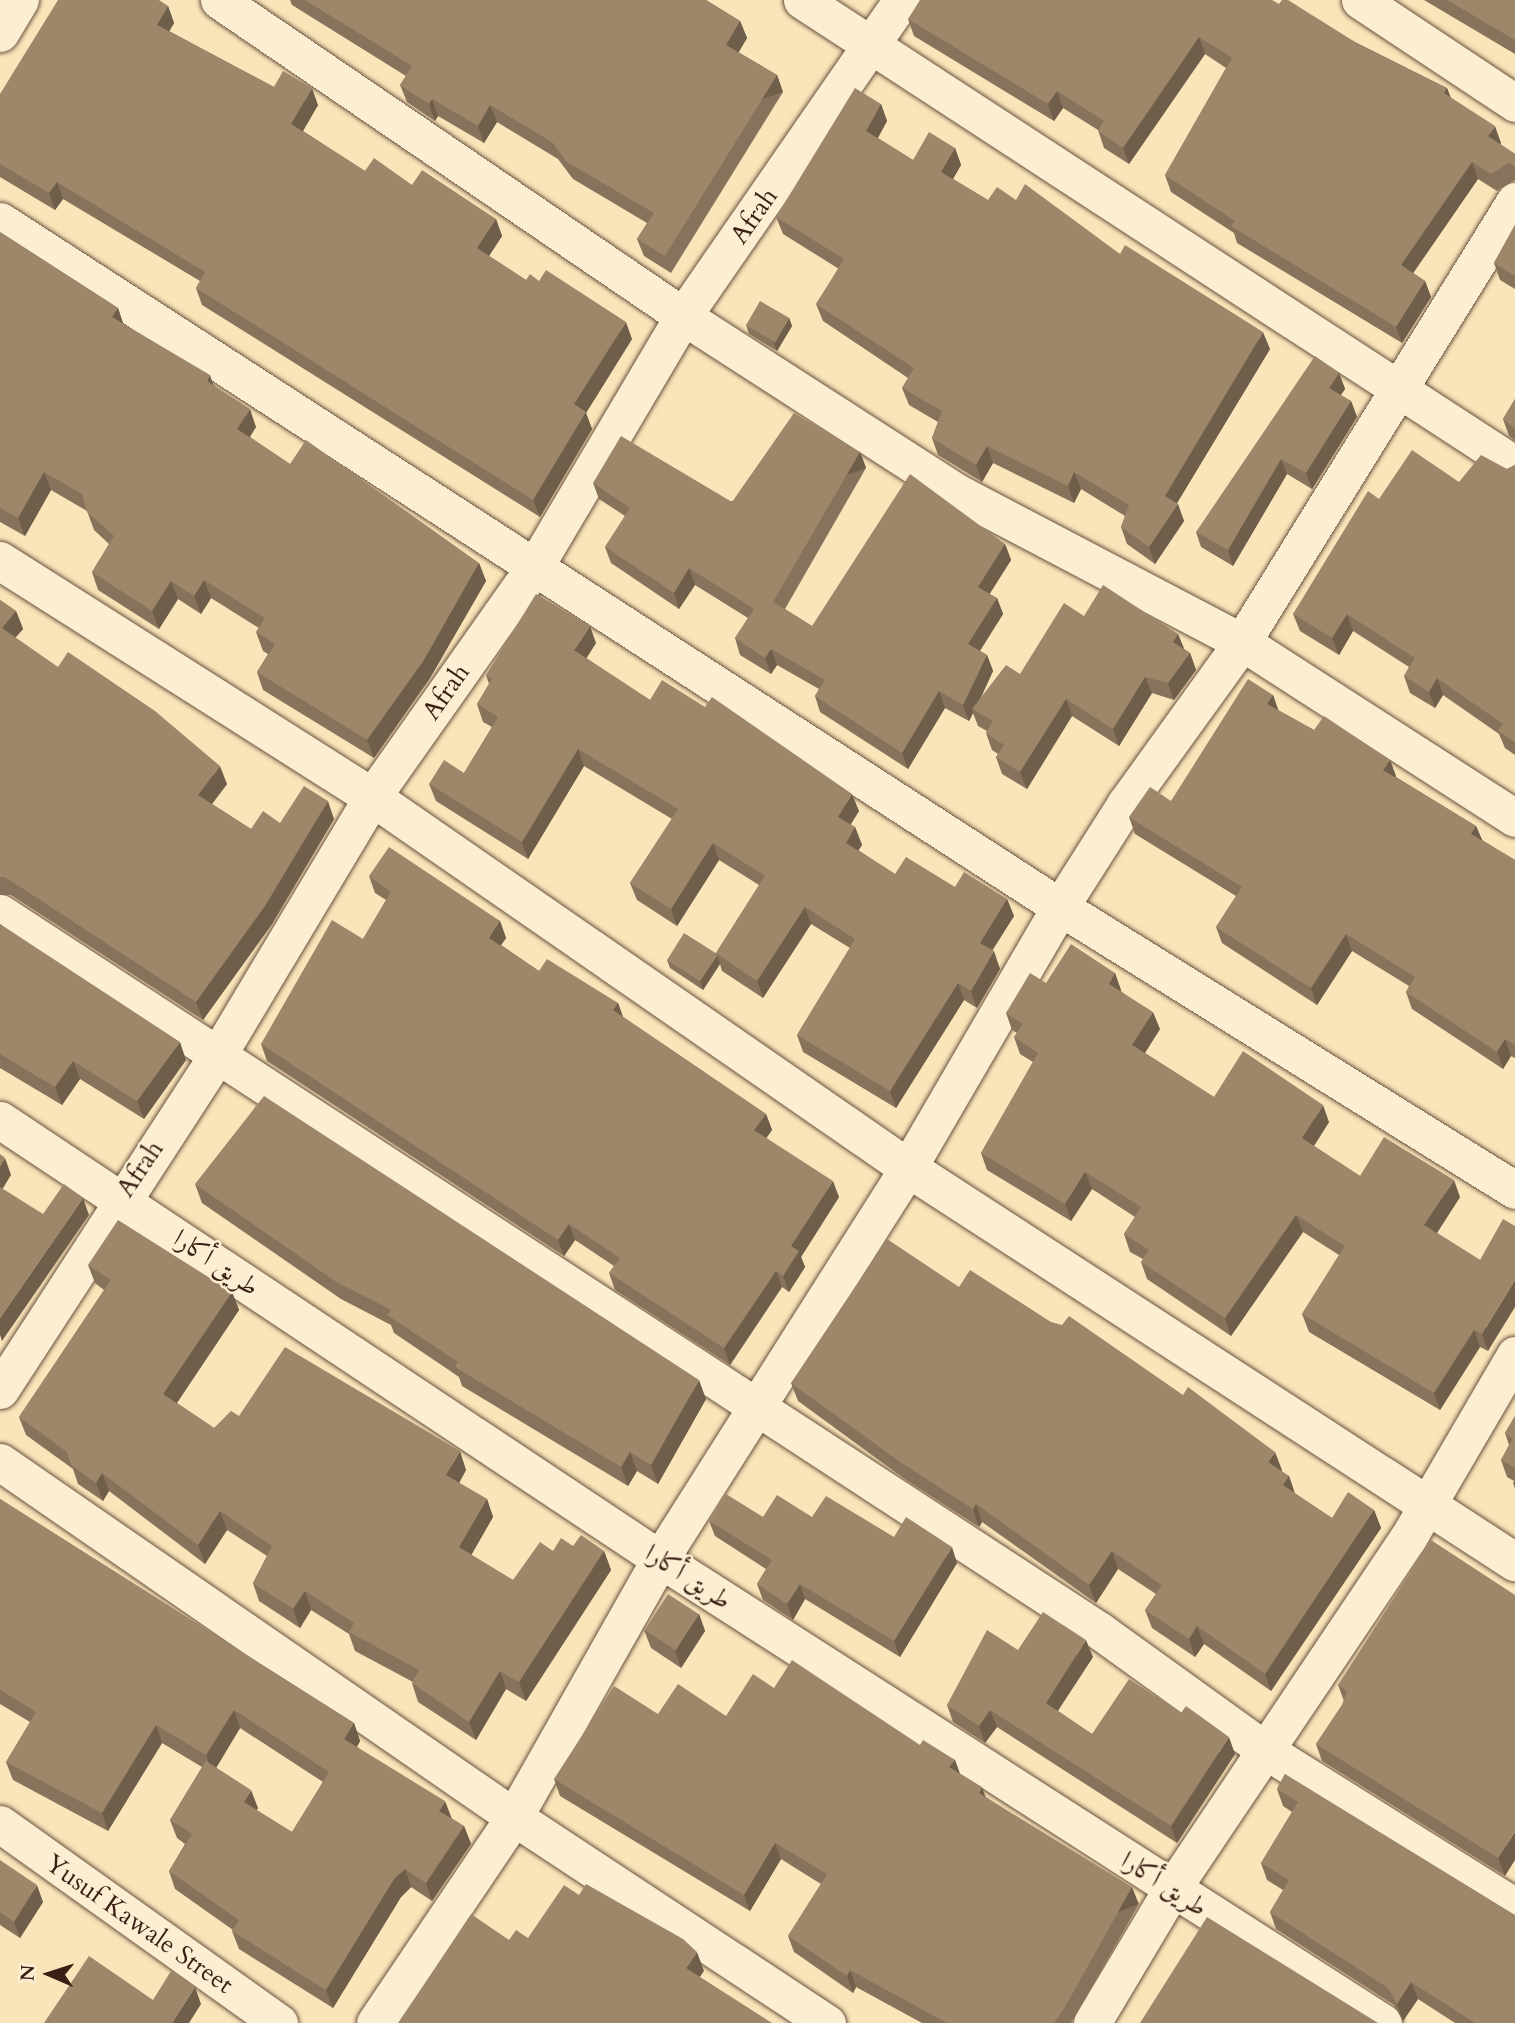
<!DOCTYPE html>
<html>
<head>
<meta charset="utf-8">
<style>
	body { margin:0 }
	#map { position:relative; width:1515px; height:2023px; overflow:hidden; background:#fae5ba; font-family:Cardo,Amiri,serif }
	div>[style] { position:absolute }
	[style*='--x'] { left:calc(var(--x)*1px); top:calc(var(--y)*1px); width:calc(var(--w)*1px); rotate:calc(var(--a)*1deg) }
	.roads { filter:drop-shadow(0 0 2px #69503e) drop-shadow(0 0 2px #69503e) }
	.street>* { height:37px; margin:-18.5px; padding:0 18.5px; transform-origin:18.5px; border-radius:18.5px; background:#fceed2 }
	.secondary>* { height:38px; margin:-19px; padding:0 19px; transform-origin:19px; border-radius:19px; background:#fceed2 }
	.wall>* { inset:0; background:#87735b }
	.shaded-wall>* { inset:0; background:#6e5e4a; transform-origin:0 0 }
	.building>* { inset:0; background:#9d866a; transform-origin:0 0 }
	span { translate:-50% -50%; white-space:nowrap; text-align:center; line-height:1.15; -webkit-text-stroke:5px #fceed2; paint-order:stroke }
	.street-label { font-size:26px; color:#391f14 }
	.north { position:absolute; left:14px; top:1939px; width:70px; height:70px; -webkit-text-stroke:5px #fceed2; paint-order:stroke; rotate:273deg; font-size:19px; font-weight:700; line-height:28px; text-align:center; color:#391f14 }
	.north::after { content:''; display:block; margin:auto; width:24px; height:32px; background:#391f14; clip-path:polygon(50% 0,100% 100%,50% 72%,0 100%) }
</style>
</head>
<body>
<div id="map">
	<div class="roads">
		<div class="street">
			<div style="--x:219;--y:0;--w:561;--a:34.26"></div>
			<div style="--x:683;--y:316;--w:327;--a:32.8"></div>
			<div style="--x:958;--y:493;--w:321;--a:27.7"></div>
			<div style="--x:1242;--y:642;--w:325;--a:32.8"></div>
			<div style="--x:802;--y:0;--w:851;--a:33.11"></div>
			<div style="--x:1360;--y:0;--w:186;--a:33.6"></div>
			<div style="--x:0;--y:33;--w:39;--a:-59"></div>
			<div style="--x:0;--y:221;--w:1263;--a:32.91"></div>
			<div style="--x:1060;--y:907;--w:536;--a:31.88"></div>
			<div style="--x:0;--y:913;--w:1314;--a:33.13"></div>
			<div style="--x:1100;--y:1631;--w:203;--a:35.8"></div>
			<div style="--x:1265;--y:1750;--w:295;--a:32.1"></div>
			<div style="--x:0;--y:1120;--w:793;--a:33.63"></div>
			<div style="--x:660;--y:1559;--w:859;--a:32.69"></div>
			<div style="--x:0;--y:1390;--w:396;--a:-57"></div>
			<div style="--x:216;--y:1058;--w:304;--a:-59.1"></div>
			<div style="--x:372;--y:797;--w:286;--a:-54.8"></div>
			<div style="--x:537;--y:563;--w:287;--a:-59.4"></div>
			<div style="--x:683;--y:316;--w:384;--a:-55.3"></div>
			<div style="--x:0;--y:1462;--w:625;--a:34.63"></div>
			<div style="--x:514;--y:1817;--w:375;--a:33.4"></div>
			<div style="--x:0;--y:1824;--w:343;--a:35.5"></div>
			<div style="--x:375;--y:2023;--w:249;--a:-56"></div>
			<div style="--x:514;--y:1817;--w:296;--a:-60.5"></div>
			<div style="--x:660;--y:1559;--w:463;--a:-57.6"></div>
			<div style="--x:908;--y:1168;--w:302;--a:-59.8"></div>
			<div style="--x:1060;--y:907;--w:123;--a:-57.6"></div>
			<div style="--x:1126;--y:803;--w:198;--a:-54.2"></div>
			<div style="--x:1242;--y:642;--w:519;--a:-58.24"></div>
			<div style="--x:1092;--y:2023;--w:156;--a:-59.2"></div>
			<div style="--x:1172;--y:1889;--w:423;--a:-56.1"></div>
			<div style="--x:1408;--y:1538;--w:212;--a:-59.7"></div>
		</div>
		<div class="secondary">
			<div style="--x:0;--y:561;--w:441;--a:32.4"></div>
			<div style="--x:372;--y:797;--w:652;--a:34.69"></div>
			<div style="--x:908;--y:1168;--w:724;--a:32.99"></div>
		</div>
	</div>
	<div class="wall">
		<div style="clip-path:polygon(290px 0,706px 0,740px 21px,747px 38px,738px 52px,777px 75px,783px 92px,671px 273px,644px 256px,637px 239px,647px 223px,573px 179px,558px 159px,497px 122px,484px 143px,438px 116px,435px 121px,407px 102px,400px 85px,406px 76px,292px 5px)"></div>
		<div style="clip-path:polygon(1424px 0,1515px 0,1515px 54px)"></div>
		<div style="clip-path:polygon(1279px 4px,1447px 88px,1451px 98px,1501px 143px,1500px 144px,1515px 154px,1515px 180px,1497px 191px,1478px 179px,1413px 273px,1425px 281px,1431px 297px,1402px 343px,1237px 243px,1234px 233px,1171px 192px,1165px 175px,1226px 68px,1205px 54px,1129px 164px,1104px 148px,1098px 130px,1063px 108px,1054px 121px,914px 36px,908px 19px)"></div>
		<div style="clip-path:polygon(168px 6px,174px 23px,169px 31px,274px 87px,318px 105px,303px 131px,365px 171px,412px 185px,496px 219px,502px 236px,489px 256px,526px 280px,632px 339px,586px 413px,592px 429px,540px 517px,202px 305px,196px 288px,200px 281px,63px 199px,55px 210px,0 177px,0 94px)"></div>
		<div style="clip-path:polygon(881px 104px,887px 121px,878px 138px,913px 160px,955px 148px,961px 165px,953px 179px,988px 200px,1016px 200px,1120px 254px,1270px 349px,1177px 503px,1184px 521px,1155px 564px,1127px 544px,1121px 527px,1125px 516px,1081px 489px,1074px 503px,993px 463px,982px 482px,938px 455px,932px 438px,938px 422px,909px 405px,902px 388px,908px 378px,823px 321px,816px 304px,839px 269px,783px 234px,776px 217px)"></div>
		<div style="clip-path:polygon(1515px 225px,1515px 289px,1500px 280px,1494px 263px)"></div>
		<div style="clip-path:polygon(0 232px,118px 308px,123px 324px,214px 385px,256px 427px,250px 437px,290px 464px,479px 563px,486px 581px,430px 678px,374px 758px,263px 690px,257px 672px,268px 654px,263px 651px,256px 632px,259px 628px,211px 598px,201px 614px,178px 599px,159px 629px,98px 590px,92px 572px,109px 544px,94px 530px,87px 511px,51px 490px,25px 536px,0 522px)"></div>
		<div style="clip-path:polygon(789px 318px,792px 326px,777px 351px,749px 334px,746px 325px)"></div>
		<div style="clip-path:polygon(1339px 373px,1345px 389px,1340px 395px,1351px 401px,1357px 417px,1312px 489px,1287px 474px,1233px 566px,1201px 547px,1196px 532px)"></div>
		<div style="clip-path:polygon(1515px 399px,1515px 441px,1509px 436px,1503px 419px)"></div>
		<div style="clip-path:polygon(860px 452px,866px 468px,785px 609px,812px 626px,1005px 544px,1011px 560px,989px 594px,997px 598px,1003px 614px,980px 651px,987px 655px,993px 671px,980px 700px,1020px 674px,1084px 616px,1178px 634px,1184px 649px,1190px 653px,1196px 670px,1174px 700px,1152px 693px,1119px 746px,1072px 716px,1027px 789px,1002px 774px,996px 757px,998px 754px,992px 750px,986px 733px,987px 731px,978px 726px,973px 713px,969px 721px,945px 708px,908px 769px,820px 712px,815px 696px,819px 689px,777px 665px,771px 674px,740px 655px,735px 638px,748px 618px,695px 585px,679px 609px,611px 563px,605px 547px,625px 516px,599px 499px,593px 483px,732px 502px)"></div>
		<div style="clip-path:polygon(1515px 465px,1515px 755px,1505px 748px,1499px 734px,1443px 695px,1435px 708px,1410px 693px,1404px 676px,1409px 667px,1353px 631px,1339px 655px,1300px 631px,1293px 614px,1379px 499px,1459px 482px,1507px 469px)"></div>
		<div style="clip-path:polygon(0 600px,16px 611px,23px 629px,15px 638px,227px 784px,212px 804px,251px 829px,280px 823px,334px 819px,272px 924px,203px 1020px,11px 895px,0 895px)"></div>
		<div style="clip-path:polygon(596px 643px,586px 658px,650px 700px,859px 811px,850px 824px,855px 827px,862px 845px,858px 850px,895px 874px,1007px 899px,1014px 916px,992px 951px,1000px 969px,977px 1008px,964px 1000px,896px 1108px,803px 1052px,797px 1035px,850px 948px,811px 924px,763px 998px,722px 971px,720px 964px,703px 990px,670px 968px,667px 960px,716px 953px,759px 885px,719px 860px,677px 926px,637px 900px,630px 883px,672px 819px,584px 766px,528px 859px,436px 801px,429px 784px,464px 773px,492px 727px,483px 722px,477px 704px,489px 684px,486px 675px)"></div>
		<div style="clip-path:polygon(1273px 695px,1278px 710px,1314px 730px,1390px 760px,1396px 777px,1476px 826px,1482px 840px,1515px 860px,1515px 1058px,1511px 1056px,1503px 1069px,1412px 1009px,1406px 992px,1409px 986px,1352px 951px,1317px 1005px,1222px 943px,1216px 927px,1236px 896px,1135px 834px,1129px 817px,1171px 801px)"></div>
		<div style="clip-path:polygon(369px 876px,500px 921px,506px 938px,501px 945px,539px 971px,618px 1003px,623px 1017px,766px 1114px,772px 1130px,766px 1138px,839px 1197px,801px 1257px,805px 1267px,789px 1292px,782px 1287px,730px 1365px,615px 1290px,609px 1273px,614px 1266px,575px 1240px,564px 1256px,267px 1061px,261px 1044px,363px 939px,386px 900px,375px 893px)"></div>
		<div style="clip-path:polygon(0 924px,186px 1060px,144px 1119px,80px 1079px,62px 1105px,0 1068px)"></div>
		<div style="clip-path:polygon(1115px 973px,1121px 991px,1160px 1029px,1145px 1053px,1214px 1097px,1329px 1122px,1314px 1146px,1360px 1176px,1460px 1197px,1437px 1233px,1480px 1260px,1488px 1351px,1480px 1347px,1440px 1410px,1309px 1332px,1302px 1314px,1339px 1255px,1303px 1232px,1231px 1336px,1147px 1279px,1141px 1262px,1143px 1259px,1130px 1252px,1124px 1234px,1135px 1217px,1092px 1189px,1071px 1221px,987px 1170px,981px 1153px,1033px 1062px,1020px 1054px,1014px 1037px,1017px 1033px,1012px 1030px,1006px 1013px,1046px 983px)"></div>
		<div style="clip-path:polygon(195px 1184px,706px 1399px,658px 1484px,637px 1471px,628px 1486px,462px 1386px,459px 1377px,394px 1333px,391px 1325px,341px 1299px,202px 1203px)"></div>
		<div style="clip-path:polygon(88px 1265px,232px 1292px,239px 1310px,177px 1403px,214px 1428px,239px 1416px,466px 1470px,459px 1483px,487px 1499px,493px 1517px,471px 1555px,513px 1580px,553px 1551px,573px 1546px,604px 1551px,611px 1570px,526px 1701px,506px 1689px,476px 1740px,418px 1702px,412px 1683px,413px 1682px,355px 1651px,349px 1634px,311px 1610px,300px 1628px,259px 1601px,253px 1583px,267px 1556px,227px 1530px,205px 1564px,109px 1491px,103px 1501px,78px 1484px,73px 1469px,26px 1435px,19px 1417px,104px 1290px,95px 1283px)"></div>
		<div style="clip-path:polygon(959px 1287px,1282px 1470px,1281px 1471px,1289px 1476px,1295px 1494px,1332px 1518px,1374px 1510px,1381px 1528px,1271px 1691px,1204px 1644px,1195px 1657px,1152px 1628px,1145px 1610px,1156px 1594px,1118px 1569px,1096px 1603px,982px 1522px,979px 1527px,906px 1480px,798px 1401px,791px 1383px)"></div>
		<div style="clip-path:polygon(1515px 1416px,1515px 1489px,1513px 1483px,1514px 1481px,1507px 1477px,1501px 1460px,1509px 1445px,1505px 1433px)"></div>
		<div style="clip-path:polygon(evenodd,0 1499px,354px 1723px,360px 1741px,357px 1747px,451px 1818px,464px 1826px,471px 1844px,432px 1901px,411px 1887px,401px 1897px,333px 2008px,239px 1949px,232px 1931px,233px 1930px,175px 1889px,169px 1871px,185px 1844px,177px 1838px,170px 1820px,202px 1767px,162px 1743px,108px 1831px,13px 1780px,6px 1762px,30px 1722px,0 1704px,0 1499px,240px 1728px,323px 1782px,292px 1832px,256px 1810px,258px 1808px,216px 1768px,240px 1728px)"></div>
		<div style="clip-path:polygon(763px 1517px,812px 1517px,894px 1537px,957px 1563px,900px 1657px,805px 1599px,793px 1620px,763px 1600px,757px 1584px,766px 1569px,715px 1536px,709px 1521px)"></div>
		<div style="clip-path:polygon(1515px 1595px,1505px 1876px,1322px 1761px,1316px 1744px,1342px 1705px,1344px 1701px,1338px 1685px)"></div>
		<div style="clip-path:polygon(699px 1614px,705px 1631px,681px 1668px,651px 1648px,644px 1630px)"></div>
		<div style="clip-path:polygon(1018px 1650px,1093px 1657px,1058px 1711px,1092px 1734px,1235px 1754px,1177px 1843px,997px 1727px,985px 1743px,953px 1722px,947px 1705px)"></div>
		<div style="clip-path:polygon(774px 1688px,955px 1760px,960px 1774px,986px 1797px,1139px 1904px,1071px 2023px,922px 2023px,856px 1987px,853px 1993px,794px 1952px,788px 1936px,821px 1884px,781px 1859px,750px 1911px,560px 1796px,554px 1779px,658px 1714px,726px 1716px)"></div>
		<div style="clip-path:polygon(1285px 1774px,1515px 2023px,1455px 2023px,1418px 1999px,1403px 2021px,1394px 2005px,1276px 1929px,1270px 1912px,1283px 1890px,1267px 1880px,1261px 1863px,1292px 1812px,1283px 1806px,1277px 1789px)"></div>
		<div style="clip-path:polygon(0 1860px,43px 1902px,20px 1938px,0 1925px)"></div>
	</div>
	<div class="shaded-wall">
		<div style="clip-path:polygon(168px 6px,174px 23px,163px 42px,157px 25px)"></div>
		<div style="clip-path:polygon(740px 21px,747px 38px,733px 62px,726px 45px)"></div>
		<div style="clip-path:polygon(1199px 37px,1205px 54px,1129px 164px,1123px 148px)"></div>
		<div style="left:777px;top:75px;width:18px;height:213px;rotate:71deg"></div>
		<div style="clip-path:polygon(312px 88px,318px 105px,297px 141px,291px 124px)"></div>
		<div style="clip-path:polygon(1447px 88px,1453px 105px,1444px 93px)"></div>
		<div style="clip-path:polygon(1057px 91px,1063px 108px,1054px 121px,1048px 104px)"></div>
		<div style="clip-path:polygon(432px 99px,438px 116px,435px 121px,429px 104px)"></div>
		<div style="clip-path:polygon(881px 104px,887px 121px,872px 148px,866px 131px)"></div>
		<div style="clip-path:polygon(490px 105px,497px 122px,484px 143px,478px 126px)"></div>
		<div style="clip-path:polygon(1495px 126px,1501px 143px,1494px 153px,1488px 136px)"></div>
		<div style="clip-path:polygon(955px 148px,961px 165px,947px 189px,941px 172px)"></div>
		<div style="clip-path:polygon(1472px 162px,1478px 179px,1407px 282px,1401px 265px)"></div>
		<div style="clip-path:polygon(57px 182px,63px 199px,55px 210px,49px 193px)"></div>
		<div style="clip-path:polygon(496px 219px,502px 236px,483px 265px,477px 248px)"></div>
		<div style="clip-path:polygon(1425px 281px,1431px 297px,1402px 343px,1396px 327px)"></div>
		<div style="clip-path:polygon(118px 308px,124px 326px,112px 317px)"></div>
		<div style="clip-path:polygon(789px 318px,792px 326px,777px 351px,774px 343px)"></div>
		<div style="clip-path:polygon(626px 322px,632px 339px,586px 413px,592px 429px,540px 517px,533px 500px,574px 404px)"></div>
		<div style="clip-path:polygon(1263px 332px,1270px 349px,1171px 513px,1165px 496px)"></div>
		<div style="clip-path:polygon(1339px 373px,1345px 389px,1335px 404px,1329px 388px)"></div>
		<div style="clip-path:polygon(210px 375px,216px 393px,207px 381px)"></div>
		<div style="clip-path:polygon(1351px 401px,1357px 417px,1312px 489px,1306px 473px)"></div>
		<div style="clip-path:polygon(250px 409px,256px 427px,243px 447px,237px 429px)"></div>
		<div style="clip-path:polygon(987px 446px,993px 463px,982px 482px,976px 465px)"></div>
		<div style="left:860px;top:452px;width:17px;height:173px;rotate:69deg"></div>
		<div style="clip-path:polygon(1281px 459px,1287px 474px,1233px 566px,1228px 550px)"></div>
		<div style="clip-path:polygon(44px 472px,51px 490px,25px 536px,18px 518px)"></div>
		<div style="clip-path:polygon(1074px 472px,1081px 489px,1074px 503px,1068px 486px)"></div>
		<div style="clip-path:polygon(1178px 504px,1184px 521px,1155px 564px,1149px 547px)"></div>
		<div style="clip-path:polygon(1005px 544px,1011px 560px,984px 603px,978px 587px)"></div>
		<div style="clip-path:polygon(479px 563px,486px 581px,430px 678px,374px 758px,367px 740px)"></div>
		<div style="clip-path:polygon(689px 568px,695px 585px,679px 609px,674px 593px)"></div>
		<div style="clip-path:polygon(204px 580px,211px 598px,201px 614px,194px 596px)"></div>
		<div style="clip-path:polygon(171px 581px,178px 599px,159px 629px,152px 611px)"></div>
		<div style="clip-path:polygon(997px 598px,1003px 614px,974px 660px,968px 644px)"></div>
		<div style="clip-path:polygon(16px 611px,23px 629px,8px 646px,2px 628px)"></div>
		<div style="clip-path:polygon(1347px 614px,1353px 631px,1339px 655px,1332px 638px)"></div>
		<div style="clip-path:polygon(590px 626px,596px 643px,581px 667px,574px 650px)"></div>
		<div style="clip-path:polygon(1178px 634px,1185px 651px,1173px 642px)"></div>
		<div style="clip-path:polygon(771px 649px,777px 665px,771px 674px,765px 658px)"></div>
		<div style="clip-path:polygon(1190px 653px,1196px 670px,1174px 700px,1168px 683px)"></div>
		<div style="clip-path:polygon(987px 655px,993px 671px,974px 711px,972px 709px,973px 713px,969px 721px,963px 705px)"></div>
		<div style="clip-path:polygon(1145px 677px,1152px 693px,1119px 746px,1113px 729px)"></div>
		<div style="clip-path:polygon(1437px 678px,1443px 695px,1435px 708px,1429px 692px)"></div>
		<div style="clip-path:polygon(939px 691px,945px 708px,908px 769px,902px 753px)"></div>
		<div style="clip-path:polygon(1273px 695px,1279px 712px,1267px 704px)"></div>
		<div style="clip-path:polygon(1066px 699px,1072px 716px,1027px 789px,1020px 772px)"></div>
		<div style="clip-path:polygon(578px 749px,584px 766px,528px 859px,522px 842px)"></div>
		<div style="clip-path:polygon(1390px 760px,1396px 776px,1389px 786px,1383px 770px)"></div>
		<div style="clip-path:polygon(220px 766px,227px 784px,205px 813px,198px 795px)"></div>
		<div style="clip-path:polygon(852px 794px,859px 811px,845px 834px,838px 817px)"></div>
		<div style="clip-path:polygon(328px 801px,334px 819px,272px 924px,203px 1020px,196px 1002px)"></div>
		<div style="clip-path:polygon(1476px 826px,1483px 842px,1471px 834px)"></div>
		<div style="clip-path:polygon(855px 827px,862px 845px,852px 860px,846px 843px)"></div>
		<div style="clip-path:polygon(713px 843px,719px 860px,677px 926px,671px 909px)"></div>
		<div style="clip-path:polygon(1007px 899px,1014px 916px,986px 960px,980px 943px)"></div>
		<div style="clip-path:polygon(805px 907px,811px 924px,763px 998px,757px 981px)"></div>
		<div style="clip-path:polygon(500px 921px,506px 938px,495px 954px,489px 938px)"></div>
		<div style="clip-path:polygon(1346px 934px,1352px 951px,1317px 1005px,1311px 988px)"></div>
		<div style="clip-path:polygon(994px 951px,1000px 969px,977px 1008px,971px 991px)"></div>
		<div style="clip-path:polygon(717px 956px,720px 964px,703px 990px,700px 981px)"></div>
		<div style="clip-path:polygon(1115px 973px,1121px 990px,1115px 1001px,1109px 984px)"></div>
		<div style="clip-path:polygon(958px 983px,964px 1000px,896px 1108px,890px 1091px)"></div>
		<div style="clip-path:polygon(618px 1003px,624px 1020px,613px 1010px)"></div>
		<div style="clip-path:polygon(1153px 1012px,1160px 1029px,1139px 1062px,1132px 1045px)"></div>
		<div style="clip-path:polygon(1505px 1039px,1511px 1056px,1503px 1069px,1497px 1052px)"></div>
		<div style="clip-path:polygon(180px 1042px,186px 1060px,144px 1119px,137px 1101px)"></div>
		<div style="clip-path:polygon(73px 1061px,80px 1079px,62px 1105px,55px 1087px)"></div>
		<div style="clip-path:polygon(1323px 1105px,1329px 1122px,1308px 1155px,1302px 1138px)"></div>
		<div style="clip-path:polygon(766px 1114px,772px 1130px,760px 1147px,754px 1130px)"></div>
		<div style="clip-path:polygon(5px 1158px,11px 1175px,0 1193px,0 1166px)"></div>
		<div style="clip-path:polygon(1085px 1172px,1092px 1189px,1071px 1221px,1065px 1204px)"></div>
		<div style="clip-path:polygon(1454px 1180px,1460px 1197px,1431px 1242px,1424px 1225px)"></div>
		<div style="clip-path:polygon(833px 1181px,839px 1197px,801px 1257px,805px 1267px,789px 1292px,783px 1276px,791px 1246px)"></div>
		<div style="clip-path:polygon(83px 1198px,89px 1215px,2px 1341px,0 1335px,0 1318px)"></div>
		<div style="clip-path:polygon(1296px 1215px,1303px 1232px,1231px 1336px,1225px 1318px)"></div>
		<div style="clip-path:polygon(569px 1224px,575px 1240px,564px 1256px,558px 1240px)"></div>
		<div style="clip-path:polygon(776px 1271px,782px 1287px,730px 1365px,724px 1348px)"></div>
		<div style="clip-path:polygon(1515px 1280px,1515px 1307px,1488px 1351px,1482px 1334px)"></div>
		<div style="clip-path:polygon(232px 1292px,239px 1310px,170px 1413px,163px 1394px)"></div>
		<div style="clip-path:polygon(1474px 1330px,1480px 1347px,1440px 1410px,1434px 1393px)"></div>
		<div style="clip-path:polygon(699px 1380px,706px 1399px,658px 1484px,651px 1465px)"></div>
		<div style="clip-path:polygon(460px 1451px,466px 1470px,453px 1494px,446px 1475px)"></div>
		<div style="clip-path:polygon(630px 1452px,637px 1471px,628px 1486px,621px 1467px)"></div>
		<div style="clip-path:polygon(1275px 1452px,1282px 1470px,1275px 1480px,1268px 1462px)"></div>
		<div style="clip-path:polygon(102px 1473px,109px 1491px,103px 1501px,96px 1483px)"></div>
		<div style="clip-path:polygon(1289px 1476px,1295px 1494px,1283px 1485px)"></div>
		<div style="clip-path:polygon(487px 1499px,493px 1517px,465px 1566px,459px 1547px)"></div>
		<div style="clip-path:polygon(976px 1504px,982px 1522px,979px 1527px,973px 1509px)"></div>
		<div style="clip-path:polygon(1374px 1510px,1381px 1528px,1271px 1691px,1265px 1674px)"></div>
		<div style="clip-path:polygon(220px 1511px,227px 1530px,205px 1564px,198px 1545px)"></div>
		<div style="clip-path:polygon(952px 1547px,957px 1563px,900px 1657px,894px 1641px)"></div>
		<div style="clip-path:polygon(604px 1551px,611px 1570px,526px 1701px,519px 1682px)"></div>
		<div style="clip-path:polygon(1112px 1551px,1118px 1569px,1096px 1603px,1089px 1585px)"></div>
		<div style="clip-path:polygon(800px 1584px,805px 1599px,793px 1620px,787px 1604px)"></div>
		<div style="clip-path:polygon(305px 1591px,311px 1610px,300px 1628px,293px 1609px)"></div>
		<div style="clip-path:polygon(699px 1614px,705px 1631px,681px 1668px,675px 1651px)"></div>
		<div style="clip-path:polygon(1197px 1626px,1204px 1644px,1195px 1657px,1189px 1639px)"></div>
		<div style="clip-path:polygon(1086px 1640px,1093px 1657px,1052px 1719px,1046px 1703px)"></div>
		<div style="clip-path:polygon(500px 1671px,506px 1689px,476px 1740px,469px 1722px)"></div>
		<div style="clip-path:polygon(234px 1710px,240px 1728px,213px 1773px,206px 1755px)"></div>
		<div style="clip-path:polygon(990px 1710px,997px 1727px,985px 1743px,979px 1726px)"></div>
		<div style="clip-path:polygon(354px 1723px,360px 1741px,351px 1757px,344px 1739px)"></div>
		<div style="clip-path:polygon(156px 1725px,162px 1743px,108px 1831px,102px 1813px)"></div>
		<div style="clip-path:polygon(1229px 1737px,1235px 1754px,1177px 1843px,1171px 1826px)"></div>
		<div style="clip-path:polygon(955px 1760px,961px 1777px,949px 1767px)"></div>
		<div style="clip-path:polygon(982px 1787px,988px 1804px,979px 1793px)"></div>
		<div style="clip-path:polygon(251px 1790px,258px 1808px,250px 1820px,244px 1802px)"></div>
		<div style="clip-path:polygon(445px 1801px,452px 1819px,439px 1811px)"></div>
		<div style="clip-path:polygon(464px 1826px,471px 1844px,432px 1901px,426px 1883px)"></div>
		<div style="clip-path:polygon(1515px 1832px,1515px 1860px,1505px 1876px,1498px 1858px)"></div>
		<div style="clip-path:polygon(775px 1843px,781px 1859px,750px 1911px,744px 1895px)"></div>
		<div style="clip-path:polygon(405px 1869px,411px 1887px,401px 1897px,333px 2008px,326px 1990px,394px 1879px)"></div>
		<div style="clip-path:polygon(37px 1885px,43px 1902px,20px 1938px,14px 1922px)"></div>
		<div style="left:1132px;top:1887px;width:18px;height:157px;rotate:68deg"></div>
		<div style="clip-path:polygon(697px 1952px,704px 1971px,693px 1987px,686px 1968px)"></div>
		<div style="clip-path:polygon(850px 1970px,856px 1987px,853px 1993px,847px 1976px)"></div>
		<div style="clip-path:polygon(1411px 1982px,1418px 1999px,1403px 2021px,1397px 2004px)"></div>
		<div style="clip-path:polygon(195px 1987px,201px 2004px,189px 2023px,172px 2023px)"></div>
	</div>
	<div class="building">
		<div style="clip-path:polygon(58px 0,159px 0,168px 6px,157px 25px,274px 87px,283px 71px,312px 88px,291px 124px,365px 171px,374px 158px,412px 185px,422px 170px,496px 219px,477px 248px,526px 280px,530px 274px,539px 281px,546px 270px,626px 322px,574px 404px,586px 412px,533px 500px,196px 288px,205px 272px,57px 182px,49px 193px,0 164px,0 94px)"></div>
		<div style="clip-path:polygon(305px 0,706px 0,740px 21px,726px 45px,777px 75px,665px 256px,637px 239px,654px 213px,567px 162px,552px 142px,490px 105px,478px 126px,432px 99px,429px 104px,400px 85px,412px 66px)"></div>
		<div style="clip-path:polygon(920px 0,1272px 0,1279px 4px,1282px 0,1288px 0,1363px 47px,1447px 88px,1444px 93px,1495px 126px,1488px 136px,1515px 154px,1515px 167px,1509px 163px,1491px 174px,1472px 162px,1401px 265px,1425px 281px,1396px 327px,1231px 226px,1235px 221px,1165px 175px,1232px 58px,1199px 37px,1123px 148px,1098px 131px,1104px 121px,1057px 91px,1048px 104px,908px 19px)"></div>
		<div style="clip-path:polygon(1447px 0,1515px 0,1515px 40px)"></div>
		<div style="clip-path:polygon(855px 88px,881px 104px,866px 131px,913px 160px,929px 132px,955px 148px,941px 172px,988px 200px,997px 187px,1016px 200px,1025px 184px,1120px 254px,1125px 245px,1263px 332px,1165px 496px,1178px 504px,1149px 547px,1121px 527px,1129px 505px,1074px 472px,1068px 486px,987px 446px,976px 465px,932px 438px,942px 411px,902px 388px,914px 368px,816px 304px,844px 259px,776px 217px)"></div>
		<div style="clip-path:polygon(1515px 225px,1515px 276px,1494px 263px)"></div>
		<div style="clip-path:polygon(0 232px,118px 308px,112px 317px,210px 375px,207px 381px,250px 409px,237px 429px,290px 464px,306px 440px,479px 563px,424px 660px,367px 740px,257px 672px,275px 644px,256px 632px,265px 618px,204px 580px,194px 596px,171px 581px,152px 611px,92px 572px,114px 536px,87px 512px,82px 494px,44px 472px,18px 518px,0 508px)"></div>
		<div style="left:760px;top:301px;width:34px;height:28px;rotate:30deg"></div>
		<div style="clip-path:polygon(1315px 356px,1339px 373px,1329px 388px,1351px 401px,1306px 473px,1281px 459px,1228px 550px,1196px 532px)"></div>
		<div style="clip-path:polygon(1515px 399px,1515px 429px,1503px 419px)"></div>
		<div style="clip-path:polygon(794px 413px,860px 452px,773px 602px,812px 626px,910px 474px,1005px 544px,978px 587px,997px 598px,968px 644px,987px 655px,963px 705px,939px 691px,902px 753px,815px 696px,825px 680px,771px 649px,765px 658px,735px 638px,754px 609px,689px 568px,674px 593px,605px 547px,630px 508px,593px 483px,621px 436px,732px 502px)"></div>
		<div style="clip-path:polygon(1412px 450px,1459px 482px,1481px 455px,1507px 469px,1515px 465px,1515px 742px,1498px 731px,1503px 724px,1437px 678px,1429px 692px,1404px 676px,1415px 658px,1347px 614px,1332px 638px,1293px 614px,1368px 491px,1379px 499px)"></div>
		<div style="clip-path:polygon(1103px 585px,1178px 634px,1173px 642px,1190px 653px,1168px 683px,1145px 677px,1113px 729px,1066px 699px,1020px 772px,996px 757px,1004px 745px,986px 733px,993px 721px,972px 709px,1006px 665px,1020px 674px,1064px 603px,1084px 616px)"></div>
		<div style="clip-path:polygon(536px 594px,590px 626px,574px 650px,650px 700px,662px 680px,705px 707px,712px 697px,852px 794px,838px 817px,855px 827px,846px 843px,895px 874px,906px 857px,955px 887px,964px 872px,1007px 899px,980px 943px,994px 951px,971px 991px,958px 983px,890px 1091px,797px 1035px,855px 939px,805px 907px,757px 981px,716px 953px,765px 876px,713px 843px,671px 909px,630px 883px,678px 809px,578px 749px,522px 842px,429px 784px,444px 760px,464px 773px,498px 717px,477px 704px,492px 679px,486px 675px)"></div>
		<div style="clip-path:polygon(0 600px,16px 611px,2px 628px,58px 667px,68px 652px,155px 711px,220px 766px,198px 795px,251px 829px,263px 811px,280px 823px,304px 786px,328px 801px,265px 906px,196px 1002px,5px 877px,0 877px)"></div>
		<div style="clip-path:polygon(1248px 679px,1273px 695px,1267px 704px,1314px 730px,1324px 716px,1390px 760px,1383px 770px,1476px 826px,1471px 834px,1515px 860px,1515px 1045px,1505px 1039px,1497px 1052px,1406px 992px,1415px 977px,1346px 934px,1311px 988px,1216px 927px,1242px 887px,1129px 817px,1150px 787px,1171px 801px)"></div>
		<div style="clip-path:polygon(389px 847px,500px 921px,489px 938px,539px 971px,547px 959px,618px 1003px,613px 1010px,766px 1114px,754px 1130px,833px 1181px,791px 1246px,799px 1251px,783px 1276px,776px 1271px,724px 1348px,609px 1273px,620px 1258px,569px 1224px,558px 1240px,261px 1044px,332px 920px,363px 939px,391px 892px,369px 876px)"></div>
		<div style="clip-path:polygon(0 924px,180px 1042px,137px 1101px,73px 1061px,55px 1087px,0 1054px)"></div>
		<div style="clip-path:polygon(684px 933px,717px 954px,716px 953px,717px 956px,700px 981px,667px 960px)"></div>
		<div style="clip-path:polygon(1071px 944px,1115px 973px,1109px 984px,1153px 1012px,1132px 1045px,1214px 1097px,1243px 1051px,1323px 1105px,1302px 1138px,1360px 1176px,1384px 1137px,1454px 1180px,1424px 1225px,1480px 1260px,1503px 1219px,1515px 1226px,1515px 1280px,1482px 1334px,1474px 1330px,1434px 1393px,1302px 1314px,1345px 1246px,1296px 1215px,1225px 1318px,1141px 1262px,1149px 1250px,1124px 1234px,1141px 1207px,1085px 1172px,1065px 1204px,981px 1153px,1038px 1053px,1014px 1037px,1023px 1024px,1006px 1013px,1030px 973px,1046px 983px)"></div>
		<div style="clip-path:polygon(264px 1096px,699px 1380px,651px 1465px,630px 1452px,621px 1467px,455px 1367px,458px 1362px,387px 1315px,391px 1310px,335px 1281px,195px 1184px)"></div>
		<div style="clip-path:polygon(0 1154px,5px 1158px,0 1166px)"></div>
		<div style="clip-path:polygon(64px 1184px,83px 1198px,0 1318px,0 1187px,43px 1214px)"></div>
		<div style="clip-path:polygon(118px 1220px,232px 1292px,163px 1394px,214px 1428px,231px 1411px,239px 1416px,285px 1347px,460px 1451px,446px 1475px,487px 1499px,459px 1547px,513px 1580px,540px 1542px,553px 1551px,561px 1538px,573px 1546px,581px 1535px,604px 1551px,519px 1682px,500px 1671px,469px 1722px,412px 1683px,419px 1670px,349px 1632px,354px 1623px,305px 1591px,293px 1609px,253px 1583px,272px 1546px,220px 1511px,198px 1545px,102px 1473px,96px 1483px,71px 1465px,67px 1452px,19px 1417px,111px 1280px,88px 1265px)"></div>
		<div style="clip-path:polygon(887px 1239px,959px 1287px,970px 1270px,1051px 1322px,1062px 1325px,1069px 1316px,1183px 1395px,1188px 1387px,1275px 1452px,1268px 1462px,1289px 1476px,1283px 1485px,1332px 1518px,1348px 1492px,1374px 1510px,1265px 1674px,1197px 1626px,1189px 1639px,1145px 1610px,1162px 1585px,1112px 1551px,1089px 1585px,976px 1504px,973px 1509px,900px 1462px,791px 1383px)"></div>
		<div style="clip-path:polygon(1515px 1416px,1515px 1468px,1501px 1460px,1513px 1439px,1505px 1433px)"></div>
		<div style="clip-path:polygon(726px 1494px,763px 1517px,777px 1495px,812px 1517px,826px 1496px,894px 1537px,906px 1517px,952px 1547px,894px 1641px,800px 1584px,787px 1604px,757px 1584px,772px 1560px,709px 1521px)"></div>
		<div style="clip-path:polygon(0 1499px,354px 1723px,344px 1739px,445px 1801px,439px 1811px,464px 1826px,426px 1883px,405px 1869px,394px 1879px,326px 1990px,232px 1931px,239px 1920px,169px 1871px,192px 1834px,170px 1820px,206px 1761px,251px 1790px,244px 1802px,292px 1832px,329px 1772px,234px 1710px,206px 1755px,156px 1725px,102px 1813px,6px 1762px,36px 1712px,0 1690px)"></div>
		<div style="clip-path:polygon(1431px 1540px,1515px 1595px,1515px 1832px,1498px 1858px,1316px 1744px,1342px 1705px,1347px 1691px,1338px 1685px)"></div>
		<div style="left:668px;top:1594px;width:37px;height:43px;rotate:33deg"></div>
		<div style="clip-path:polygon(1043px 1612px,1086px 1640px,1046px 1703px,1092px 1734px,1129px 1679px,1181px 1713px,1186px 1706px,1229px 1737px,1171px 1826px,990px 1710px,979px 1726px,947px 1705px,987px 1630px,1018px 1650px)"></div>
		<div style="clip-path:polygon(792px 1660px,920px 1745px,923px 1740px,955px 1760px,949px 1767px,982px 1787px,979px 1793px,1132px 1887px,1065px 2007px,1054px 2023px,947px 2023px,850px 1970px,847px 1976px,788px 1936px,827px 1874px,775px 1843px,744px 1895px,554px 1779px,614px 1686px,658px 1714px,678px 1684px,726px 1716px,753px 1674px,774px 1688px)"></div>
		<div style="clip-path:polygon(1285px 1774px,1515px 1915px,1515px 2023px,1475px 2023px,1411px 1982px,1397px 2004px,1388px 1988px,1270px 1912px,1289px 1880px,1261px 1863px,1298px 1802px,1277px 1789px)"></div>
		<div style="clip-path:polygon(0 1860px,37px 1885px,14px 1922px,0 1912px)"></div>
		<div style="clip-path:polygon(586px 1884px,683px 1939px,697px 1952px,686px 1968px,772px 2023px,399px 2023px,471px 1914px,509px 1940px,516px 1930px,528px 1938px,564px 1885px,579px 1895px)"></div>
		<div style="clip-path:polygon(1207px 1917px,1378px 2023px,1140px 2023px)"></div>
		<div style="clip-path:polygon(89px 1956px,153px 2000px,171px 1971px,195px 1987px,172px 2023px,44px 2023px)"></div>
	</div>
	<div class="street-label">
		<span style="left:754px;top:216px;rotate:-55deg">Afrah</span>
		<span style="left:446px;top:692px;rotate:-55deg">Afrah</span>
		<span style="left:140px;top:1169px;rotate:-56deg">Afrah</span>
		<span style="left:216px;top:1263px;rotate:34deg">طريق أكارا</span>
		<span style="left:688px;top:1577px;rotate:33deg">طريق أكارا</span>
		<span style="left:1164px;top:1884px;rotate:33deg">طريق أكارا</span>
		<span style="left:139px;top:1924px;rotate:35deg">Yusuf Kawale Street</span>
	</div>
	<div class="north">N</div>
</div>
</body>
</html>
